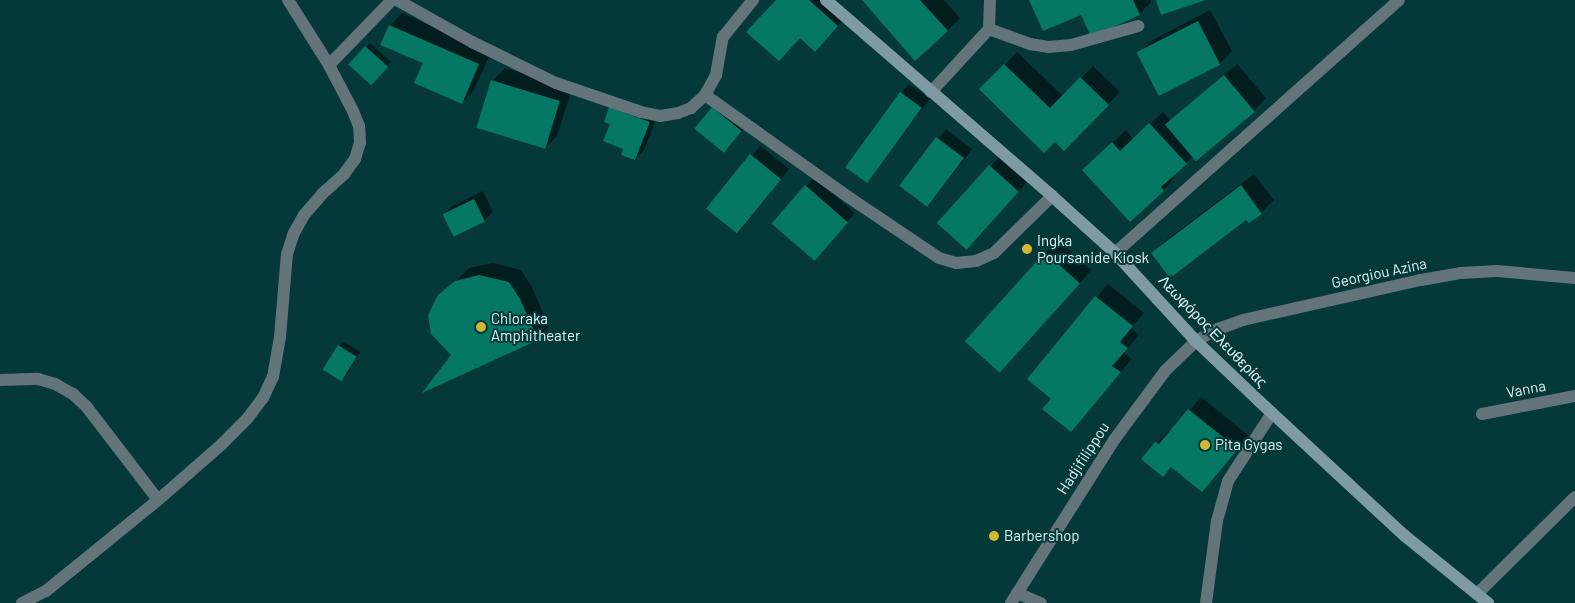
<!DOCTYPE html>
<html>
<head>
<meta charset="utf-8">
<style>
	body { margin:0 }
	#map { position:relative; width:1575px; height:603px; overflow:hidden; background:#053839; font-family:Barlow,sans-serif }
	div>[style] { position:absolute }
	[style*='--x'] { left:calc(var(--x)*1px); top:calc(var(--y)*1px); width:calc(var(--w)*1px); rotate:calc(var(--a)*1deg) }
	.shadow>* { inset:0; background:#0007; transform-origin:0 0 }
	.building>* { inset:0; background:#047765; transform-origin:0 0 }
	.service>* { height:12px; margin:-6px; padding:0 6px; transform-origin:6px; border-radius:6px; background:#63747a }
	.minor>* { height:12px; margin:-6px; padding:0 6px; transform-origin:6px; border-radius:6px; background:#63747a }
	.secondary>* { height:12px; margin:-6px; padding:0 6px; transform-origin:6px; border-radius:6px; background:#7e9ba3 }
	.dots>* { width:14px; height:14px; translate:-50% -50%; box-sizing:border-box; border:2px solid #053839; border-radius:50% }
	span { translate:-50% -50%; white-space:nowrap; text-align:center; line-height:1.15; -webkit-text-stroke:4px #053839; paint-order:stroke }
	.poi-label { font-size:15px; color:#def6f6 }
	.left { translate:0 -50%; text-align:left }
	.street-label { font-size:15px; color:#def6f6 }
</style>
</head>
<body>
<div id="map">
	<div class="shadow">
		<div style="clip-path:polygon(778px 0,835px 0,850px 13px,815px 50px)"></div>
		<div style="clip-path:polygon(864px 0,944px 0,960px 18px,947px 31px)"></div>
		<div style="clip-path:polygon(1031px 0,1151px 0,1151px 2px,1139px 14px,1081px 13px)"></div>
		<div style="clip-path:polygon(1210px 10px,1232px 51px,1220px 64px,1160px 95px,1138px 54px,1151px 41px)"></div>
		<div style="clip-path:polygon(402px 13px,491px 52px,474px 90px,462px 103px,390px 26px)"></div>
		<div style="clip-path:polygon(370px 43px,391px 62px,371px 83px,366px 47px)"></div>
		<div style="clip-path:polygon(1017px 52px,1063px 96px,1093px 66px,1120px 92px,1064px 150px,1055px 140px,981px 89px)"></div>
		<div style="clip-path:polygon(1237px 64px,1266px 98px,1254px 111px,1193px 156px,1173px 175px,1175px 178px,1163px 190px,1096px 158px,1126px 130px,1133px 139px,1163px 112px,1171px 121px)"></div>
		<div style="clip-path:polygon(505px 68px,572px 89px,557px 136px,545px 148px,492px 81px)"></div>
		<div style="clip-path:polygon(909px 84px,930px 99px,867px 181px,901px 93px)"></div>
		<div style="clip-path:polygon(611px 108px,658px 114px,644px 150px,635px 159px,625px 148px,611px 123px)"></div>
		<div style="clip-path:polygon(713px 108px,750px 121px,733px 142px)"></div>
		<div style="left:946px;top:129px;width:33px;height:72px;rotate:38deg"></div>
		<div style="left:760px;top:146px;width:37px;height:81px;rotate:38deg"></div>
		<div style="clip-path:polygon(999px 157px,1027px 182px,976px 240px,938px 223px)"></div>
		<div style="clip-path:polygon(1254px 174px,1274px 200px,1261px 213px,1249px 222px,1247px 218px,1153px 253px,1165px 241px)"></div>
		<div style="clip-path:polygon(815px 178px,855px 213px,822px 250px,806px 186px)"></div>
		<div style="clip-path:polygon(483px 191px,493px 212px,484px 221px,443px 215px,452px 206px)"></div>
		<div style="left:1058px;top:240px;width:45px;height:136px;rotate:42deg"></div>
		<div style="clip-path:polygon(493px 263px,521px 270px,532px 287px,549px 327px,537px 339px,452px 355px,449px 288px,469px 268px)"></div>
		<div style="clip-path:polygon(1108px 284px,1144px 313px,1131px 328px,1139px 335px,1124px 353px,1132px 359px,1071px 430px,1052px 399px,1028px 379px)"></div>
		<div style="clip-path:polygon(344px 342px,360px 352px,346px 376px,339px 346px)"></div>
		<div style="clip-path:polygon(1201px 397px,1249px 436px,1202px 491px,1172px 466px,1163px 475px,1143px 458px,1169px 430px,1171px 432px)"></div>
	</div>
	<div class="building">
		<div style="clip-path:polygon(776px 0,809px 0,838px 26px,815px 52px,800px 38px,779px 61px,746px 32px)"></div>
		<div style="clip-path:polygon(862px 0,920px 0,948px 31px,915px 61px)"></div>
		<div style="clip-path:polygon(1029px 0,1133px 0,1140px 15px,1091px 37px,1081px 15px,1043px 31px)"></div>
		<div style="clip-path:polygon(1156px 0,1206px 0,1161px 15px)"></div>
		<div style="left:1198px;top:21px;width:49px;height:69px;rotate:63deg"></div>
		<div style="clip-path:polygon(389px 25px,479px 64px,462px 104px,414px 83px,423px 63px,380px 45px)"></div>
		<div style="left:365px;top:46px;width:31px;height:25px;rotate:42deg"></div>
		<div style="clip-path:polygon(1004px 64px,1050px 108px,1080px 77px,1109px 105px,1064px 151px,1055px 142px,1044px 153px,979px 89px)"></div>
		<div style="left:1224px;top:75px;width:48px;height:77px;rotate:50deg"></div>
		<div style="left:491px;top:80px;width:72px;height:50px;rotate:17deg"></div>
		<div style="left:900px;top:92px;width:27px;height:93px;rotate:36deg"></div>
		<div style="clip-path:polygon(609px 107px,650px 122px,635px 160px,621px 155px,623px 149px,603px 141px,610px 124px,604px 122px)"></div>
		<div style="left:712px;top:107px;width:38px;height:28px;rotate:39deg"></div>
		<div style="clip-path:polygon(1149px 123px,1187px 164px,1161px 187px,1164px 191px,1130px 222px,1082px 170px,1112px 142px,1120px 151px)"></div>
		<div style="left:936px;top:137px;width:35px;height:61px;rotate:37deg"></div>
		<div style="left:750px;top:154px;width:40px;height:70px;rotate:39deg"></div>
		<div style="left:989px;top:165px;width:40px;height:78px;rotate:42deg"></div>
		<div style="left:805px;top:185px;width:57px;height:51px;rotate:41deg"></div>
		<div style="clip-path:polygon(1241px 185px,1262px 214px,1249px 223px,1246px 220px,1170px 278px,1151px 253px)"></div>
		<div style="left:474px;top:199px;width:25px;height:35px;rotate:64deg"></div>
		<div style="left:1045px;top:252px;width:47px;height:120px;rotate:42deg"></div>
		<div style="clip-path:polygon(479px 275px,509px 282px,520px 299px,538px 340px,422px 393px,451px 355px,431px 334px,428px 315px,438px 295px,455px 281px)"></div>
		<div style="clip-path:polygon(1095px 296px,1133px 326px,1120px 342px,1128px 348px,1112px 366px,1121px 372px,1071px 432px,1042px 409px,1051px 399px,1027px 379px)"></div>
		<div style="left:338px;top:345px;width:22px;height:29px;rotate:32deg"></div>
		<div style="clip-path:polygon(1188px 409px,1238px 449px,1202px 492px,1171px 467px,1163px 477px,1141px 459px,1155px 442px,1159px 444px)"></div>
	</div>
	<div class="service">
		<div style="--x:1017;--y:593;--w:26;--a:23"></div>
		<div style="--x:1477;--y:594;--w:138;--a:-44.7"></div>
		<div style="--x:1206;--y:603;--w:83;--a:-82.4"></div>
		<div style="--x:1217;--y:521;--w:41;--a:-74.6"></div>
		<div style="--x:1228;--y:481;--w:81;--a:-57.1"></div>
	</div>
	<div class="minor">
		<div style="--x:397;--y:0;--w:86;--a:29.2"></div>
		<div style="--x:472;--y:42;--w:93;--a:26"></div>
		<div style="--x:556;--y:83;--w:90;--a:18.8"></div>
		<div style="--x:641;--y:112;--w:19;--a:12"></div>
		<div style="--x:660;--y:116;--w:18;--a:-9"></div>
		<div style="--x:678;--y:113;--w:14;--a:-21"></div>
		<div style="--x:691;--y:108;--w:19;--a:-43"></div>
		<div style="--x:705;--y:95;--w:23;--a:-61"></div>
		<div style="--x:716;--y:75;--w:39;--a:-80"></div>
		<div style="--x:723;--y:37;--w:48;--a:-51"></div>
		<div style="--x:989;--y:29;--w:29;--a:-88"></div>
		<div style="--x:329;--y:65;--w:91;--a:-45.9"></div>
		<div style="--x:931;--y:92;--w:86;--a:-47.4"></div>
		<div style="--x:989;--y:29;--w:44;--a:20.1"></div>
		<div style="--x:1030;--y:44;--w:18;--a:9"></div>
		<div style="--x:1048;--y:47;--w:23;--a:-5"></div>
		<div style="--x:1071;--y:45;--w:70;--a:-15.8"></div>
		<div style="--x:705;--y:95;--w:174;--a:35.4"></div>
		<div style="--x:847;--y:196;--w:111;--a:34"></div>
		<div style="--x:939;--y:258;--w:18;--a:16"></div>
		<div style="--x:956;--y:263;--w:20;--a:-6"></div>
		<div style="--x:976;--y:261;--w:20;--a:-24"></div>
		<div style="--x:994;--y:253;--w:81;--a:-44.5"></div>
		<div style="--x:1115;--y:253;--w:380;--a:-41.7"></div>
		<div style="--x:0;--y:380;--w:38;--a:-2"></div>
		<div style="--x:38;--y:379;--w:18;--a:16"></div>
		<div style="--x:55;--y:384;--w:21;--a:29"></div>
		<div style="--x:73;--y:394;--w:18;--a:43"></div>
		<div style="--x:86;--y:406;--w:118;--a:52.5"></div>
		<div style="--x:1482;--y:414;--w:95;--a:-11"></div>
		<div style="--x:22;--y:603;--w:27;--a:-27"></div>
		<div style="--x:46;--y:591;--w:144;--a:-39.1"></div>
		<div style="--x:158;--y:500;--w:84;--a:-41.1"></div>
		<div style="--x:221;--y:445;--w:37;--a:-45"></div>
		<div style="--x:247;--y:419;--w:26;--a:-53"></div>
		<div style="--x:263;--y:398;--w:23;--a:-65"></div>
		<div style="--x:273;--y:377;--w:41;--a:-80.1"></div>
		<div style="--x:280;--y:337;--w:83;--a:-85.2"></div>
		<div style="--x:287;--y:254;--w:22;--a:-72"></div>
		<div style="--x:294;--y:233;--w:21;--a:-61"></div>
		<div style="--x:304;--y:215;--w:28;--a:-49"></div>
		<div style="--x:322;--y:194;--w:30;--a:-42"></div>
		<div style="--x:344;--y:174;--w:19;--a:-54"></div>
		<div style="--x:355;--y:159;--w:17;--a:-73"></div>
		<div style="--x:360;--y:143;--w:17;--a:-93"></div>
		<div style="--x:359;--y:126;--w:16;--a:-112"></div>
		<div style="--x:353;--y:111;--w:52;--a:-117.6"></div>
		<div style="--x:329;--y:65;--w:77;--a:-122.2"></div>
		<div style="--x:1011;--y:603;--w:193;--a:-57.7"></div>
		<div style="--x:1114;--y:440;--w:86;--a:-53.5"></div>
		<div style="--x:1165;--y:371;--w:43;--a:-44.1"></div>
		<div style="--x:1196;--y:341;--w:25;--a:-29"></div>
		<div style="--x:1218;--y:329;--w:27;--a:-20"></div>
		<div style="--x:1243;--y:320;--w:182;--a:-12.7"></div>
		<div style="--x:1421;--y:280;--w:41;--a:-9.9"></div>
		<div style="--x:1461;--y:273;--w:36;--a:-3"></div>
		<div style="--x:1497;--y:271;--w:78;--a:5.1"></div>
	</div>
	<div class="secondary">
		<div style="--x:826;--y:0;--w:299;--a:40.9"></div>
		<div style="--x:1052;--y:196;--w:85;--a:42.1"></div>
		<div style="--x:1115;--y:253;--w:120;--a:47.4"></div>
		<div style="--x:1196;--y:341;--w:87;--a:43.6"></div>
		<div style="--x:1259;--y:401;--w:199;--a:42.8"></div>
		<div style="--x:1405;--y:536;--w:107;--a:38.9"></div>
	</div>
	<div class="dots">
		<div style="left:1027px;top:249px;background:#d1b736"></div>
		<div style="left:481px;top:327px;background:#d1b736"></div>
		<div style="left:1205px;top:445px;background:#d1b736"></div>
		<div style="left:994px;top:536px;background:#d1b736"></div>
	</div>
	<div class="poi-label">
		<span class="left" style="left:1037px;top:249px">Ingka<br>Poursanide Kiosk</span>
		<span class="left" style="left:491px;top:327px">Chloraka<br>Amphitheater</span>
		<span class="left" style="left:1215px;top:445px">Pita Gygas</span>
		<span class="left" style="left:1004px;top:536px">Barbershop</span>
	</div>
	<div class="street-label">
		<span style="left:1379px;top:273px;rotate:-12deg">Georgiou Azina</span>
		<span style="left:1213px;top:331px;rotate:46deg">Λεωφόρος Ελευθερίας</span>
		<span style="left:1526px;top:389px;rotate:-11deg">Vanna</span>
		<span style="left:1083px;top:458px;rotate:-57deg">Hadjifilippou</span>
	</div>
</div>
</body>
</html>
